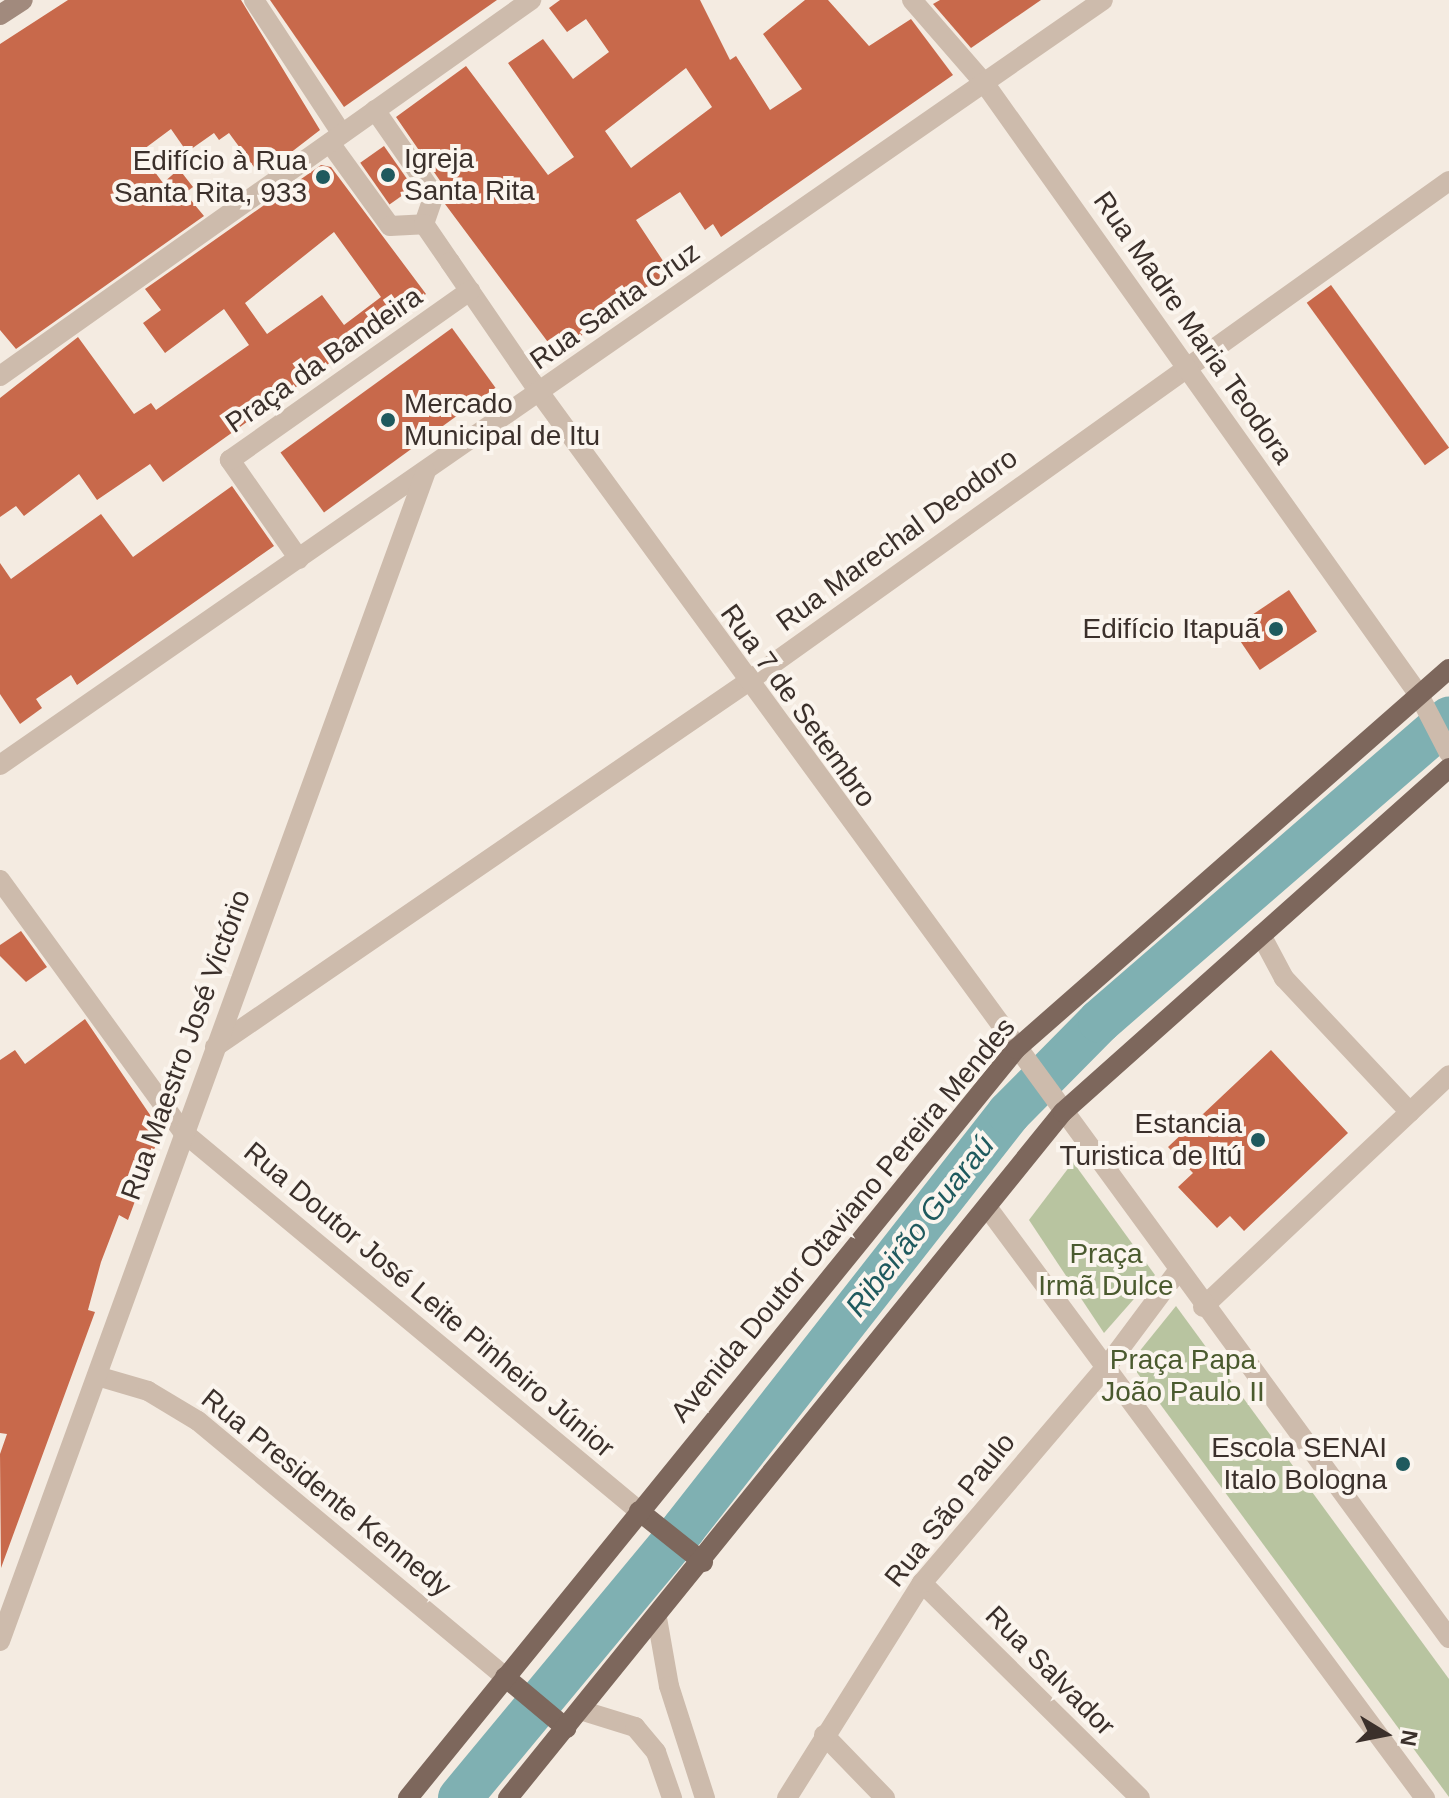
<!DOCTYPE html>
<html>
<head>
<meta charset="utf-8">
<style>
	body { margin:0 }
	#map { position:relative; width:1449px; height:1798px; overflow:hidden; background:#f4ebe1; font-family:Helvetica,sans-serif }
	div>[style] { position:absolute }
	[style*='--x'] { left:calc(var(--x)*1px); top:calc(var(--y)*1px); width:calc(var(--w)*1px); rotate:calc(var(--a)*1deg) }
	.green>* { inset:0; background:#b8c4a0 }
	.river>* { height:44px; margin:-22px; padding:0 22px; transform-origin:22px; border-radius:22px; background:#7fb0b2 }
	.building>* { inset:0; background:#c8694b; transform-origin:0 0 }
	.pedestrian>* { height:20px; margin:-10px; padding:0 10px; transform-origin:10px; border-radius:10px; background:#cdbbac }
	.minor>* { height:20px; margin:-10px; padding:0 10px; transform-origin:10px; border-radius:10px; background:#cdbbac }
	.tertiary>* { height:20px; margin:-10px; padding:0 10px; transform-origin:10px; border-radius:10px; background:#cdbbac }
	.secondary>* { height:20px; margin:-10px; padding:0 10px; transform-origin:10px; border-radius:10px; background:#a18a7d }
	.primary>* { height:20px; margin:-10px; padding:0 10px; transform-origin:10px; border-radius:10px; background:#7d675c }
	.dots>* { width:22px; height:22px; translate:-50% -50%; box-sizing:border-box; border:4px solid #fbf5ee; border-radius:50% }
	span { translate:-50% -50%; white-space:nowrap; text-align:center; line-height:1.15; -webkit-text-stroke:8px #fbf5ee; paint-order:stroke }
	.poi-label { font-size:28px; color:#3b302b }
	.left { translate:0 -50%; text-align:left }
	.right { translate:-100% -50%; text-align:right }
	.street-label { font-size:28px; color:#3b302b }
	.park-label { font-size:28px; color:#4a5a2e }
	.water-label { font-size:30px; color:#1f5a5e; font-style:italic }
	.north { position:absolute; left:1345px; top:1694px; width:80px; height:80px; -webkit-text-stroke:6px #fbf5ee; paint-order:stroke; rotate:100deg; font-size:22px; font-weight:700; line-height:32px; text-align:center; color:#3b302b }
	.north::after { content:''; display:block; margin:auto; width:28px; height:36px; background:#3b302b; clip-path:polygon(50% 0,100% 100%,50% 72%,0 100%) }
</style>
</head>
<body>
<div id="map">
	<div class="green">
		<div style="clip-path:polygon(1073px 1162px,1155px 1275px,1104px 1333px,1029px 1220px)"></div>
		<div style="clip-path:polygon(1176px 1306px,1449px 1679px,1449px 1797px,1130px 1363px)"></div>
	</div>
	<div class="river">
		<div style="--x:460;--y:1798;--w:351;--a:-50.3"></div>
		<div style="--x:684;--y:1528;--w:527;--a:-51.93"></div>
		<div style="--x:1009;--y:1113;--w:129;--a:-45.3"></div>
		<div style="--x:1100;--y:1021;--w:462;--a:-40.9"></div>
	</div>
	<div class="building">
		<div style="clip-path:polygon(68px 0,241px 0,320px 130px,272px 167px,266px 158px,254px 167px,229px 133px,219px 140px,214px 133px,187px 152px,171px 129px,140px 152px,163px 183px,179px 169px,193px 187px,185px 193px,204px 216px,16px 349px,0 330px,0 44px)"></div>
		<div style="clip-path:polygon(270px 0,497px 0,344px 107px)"></div>
		<div style="clip-path:polygon(evenodd,560px 0,700px 0,730px 60px,736px 56px,770px 110px,802px 89px,763px 34px,805px 0,828px 0,869px 46px,911px 19px,953px 75px,721px 237px,713px 224px,705px 230px,680px 192px,636px 220px,671px 273px,596px 316px,600px 323px,556px 353px,445px 204px,445px 188px,396px 117px,466px 66px,548px 175px,574px 157px,508px 63px,543px 39px,573px 79px,609px 52px,586px 19px,567px 32px,549px 8px,560px 0,686px 68px,712px 107px,631px 168px,605px 131px,686px 68px)"></div>
		<div style="clip-path:polygon(940px 0,1041px 0,971px 48px,933px 4px)"></div>
		<div style="left:384px;top:146px;width:51px;height:29px;rotate:55deg"></div>
		<div style="clip-path:polygon(evenodd,321px 165px,331px 167px,426px 294px,163px 482px,150px 464px,97px 500px,79px 474px,24px 516px,16px 506px,0 517px,0 398px,78px 337px,134px 414px,151px 403px,156px 410px,249px 345px,224px 309px,165px 353px,143px 323px,161px 310px,145px 289px,321px 165px,334px 232px,381px 297px,344px 325px,322px 295px,267px 334px,245px 303px,334px 232px)"></div>
		<div style="left:1331px;top:285px;width:201px;height:30px;rotate:54deg"></div>
		<div style="left:452px;top:328px;width:74px;height:212px;rotate:54deg"></div>
		<div style="clip-path:polygon(232px 486px,274px 546px,77px 685px,71px 675px,36px 699px,42px 708px,20px 724px,0 694px,0 563px,11px 579px,101px 514px,133px 557px)"></div>
		<div style="left:1289px;top:590px;width:50px;height:69px;rotate:56deg"></div>
		<div style="clip-path:polygon(21px 931px,47px 967px,26px 982px,0 956px,0 945px)"></div>
		<div style="clip-path:polygon(85px 1019px,161px 1131px,128px 1220px,119px 1215px,101px 1262px,88px 1310px,95px 1312px,1px 1568px,0 1454px,7px 1434px,0 1433px,0 1060px,15px 1050px,25px 1064px)"></div>
		<div style="clip-path:polygon(1271px 1050px,1348px 1133px,1244px 1231px,1230px 1216px,1217px 1228px,1178px 1187px,1193px 1173px,1168px 1147px)"></div>
	</div>
	<div class="pedestrian">
		<div style="--x:375;--y:110;--w:103;--a:55.2"></div>
		<div style="--x:434;--y:195;--w:31;--a:109"></div>
		<div style="--x:330;--y:143;--w:102;--a:54.1"></div>
		<div style="--x:390;--y:226;--w:34;--a:-3"></div>
		<div style="--x:424;--y:224;--w:46;--a:55.6"></div>
	</div>
	<div class="minor">
		<div style="--x:912;--y:0;--w:111;--a:49"></div>
		<div style="--x:450;--y:262;--w:158;--a:55.6"></div>
		<div style="--x:299;--y:559;--w:121;--a:-124.9"></div>
		<div style="--x:230;--y:460;--w:294;--a:-35.2"></div>
		<div style="--x:0;--y:880;--w:311;--a:54"></div>
		<div style="--x:183;--y:1132;--w:593;--a:39.73"></div>
		<div style="--x:1261;--y:935;--w:49;--a:61.9"></div>
		<div style="--x:1284;--y:978;--w:184;--a:46.8"></div>
		<div style="--x:215;--y:1047;--w:644;--a:-34.43"></div>
		<div style="--x:746;--y:683;--w:864;--a:-35.53"></div>
		<div style="--x:987;--y:1207;--w:736;--a:53.46"></div>
		<div style="--x:1203;--y:1307;--w:338;--a:-43.3"></div>
		<div style="--x:97;--y:1376;--w:53;--a:16.4"></div>
		<div style="--x:148;--y:1391;--w:58;--a:31"></div>
		<div style="--x:198;--y:1421;--w:400;--a:39.8"></div>
		<div style="--x:922;--y:1583;--w:306;--a:44.6"></div>
		<div style="--x:657;--y:1618;--w:69;--a:80"></div>
		<div style="--x:669;--y:1686;--w:118;--a:72.2"></div>
		<div style="--x:580;--y:1710;--w:58;--a:17.2"></div>
		<div style="--x:635;--y:1727;--w:33;--a:50"></div>
		<div style="--x:656;--y:1752;--w:49;--a:70.8"></div>
		<div style="--x:824;--y:1735;--w:88;--a:45.9"></div>
		<div style="--x:787;--y:1798;--w:254;--a:-57.9"></div>
		<div style="--x:922;--y:1583;--w:285;--a:-49.6"></div>
		<div style="--x:1107;--y:1366;--w:117;--a:-53.3"></div>
	</div>
	<div class="tertiary">
		<div style="--x:254;--y:0;--w:160;--a:56.7"></div>
		<div style="--x:985;--y:84;--w:749;--a:54.61"></div>
		<div style="--x:1419;--y:695;--w:65;--a:62.7"></div>
		<div style="--x:0;--y:376;--w:651;--a:-35.3"></div>
		<div style="--x:539;--y:392;--w:1543;--a:53.86"></div>
		<div style="--x:0;--y:765;--w:1342;--a:-34.74"></div>
		<div style="--x:0;--y:1641;--w:1245;--a:-69.99"></div>
	</div>
	<div class="secondary">
		<div style="--x:0;--y:15;--w:27;--a:-33"></div>
	</div>
	<div class="primary">
		<div style="--x:639;--y:1511;--w:82;--a:38.6"></div>
		<div style="--x:505;--y:1677;--w:80;--a:39.9"></div>
		<div style="--x:408;--y:1798;--w:965;--a:-50.93"></div>
		<div style="--x:1016;--y:1049;--w:576;--a:-41.27"></div>
		<div style="--x:508;--y:1798;--w:882;--a:-51.03"></div>
		<div style="--x:1063;--y:1112;--w:517;--a:-41.71"></div>
	</div>
	<div class="dots">
		<div style="left:388px;top:175px;background:#1f5a5e"></div>
		<div style="left:323px;top:177px;background:#1f5a5e"></div>
		<div style="left:388px;top:420px;background:#1f5a5e"></div>
		<div style="left:1276px;top:629px;background:#1f5a5e"></div>
		<div style="left:1258px;top:1140px;background:#1f5a5e"></div>
		<div style="left:1403px;top:1464px;background:#1f5a5e"></div>
	</div>
	<div class="poi-label">
		<span class="left" style="left:404px;top:175px">Igreja<br>Santa Rita</span>
		<span class="right" style="left:307px;top:177px">Edifício à Rua<br>Santa Rita, 933</span>
		<span class="left" style="left:404px;top:420px">Mercado<br>Municipal de Itu</span>
		<span class="right" style="left:1260px;top:629px">Edifício Itapuã</span>
		<span class="right" style="left:1242px;top:1140px">Estancia<br>Turistica de Itú</span>
		<span class="right" style="left:1387px;top:1464px">Escola SENAI<br>Italo Bologna</span>
	</div>
	<div class="street-label">
		<span style="left:615px;top:306px;rotate:-35deg">Rua Santa Cruz</span>
		<span style="left:1193px;top:328px;rotate:55deg">Rua Madre Maria Teodora</span>
		<span style="left:324px;top:360px;rotate:-35deg">Praça da Bandeira</span>
		<span style="left:897px;top:540px;rotate:-36deg">Rua Marechal Deodoro</span>
		<span style="left:798px;top:706px;rotate:54deg">Rua 7 de Setembro</span>
		<span style="left:186px;top:1045px;rotate:-70deg">Rua Maestro José Victório</span>
		<span style="left:843px;top:1220px;rotate:-50deg">Avenida Doutor Otaviano Pereira Mendes</span>
		<span style="left:429px;top:1300px;rotate:40deg">Rua Doutor José Leite Pinheiro Júnior</span>
		<span style="left:326px;top:1493px;rotate:39deg">Rua Presidente Kennedy</span>
		<span style="left:950px;top:1510px;rotate:-51deg">Rua São Paulo</span>
		<span style="left:1050px;top:1671px;rotate:45deg">Rua Salvador</span>
	</div>
	<div class="park-label">
		<span style="left:1106px;top:1270px">Praça<br>Irmã Dulce</span>
		<span style="left:1183px;top:1376px">Praça Papa<br>João Paulo II</span>
	</div>
	<div class="water-label">
		<span style="left:920px;top:1226px;rotate:-52deg">Ribeirão Guaraú</span>
	</div>
	<div class="north">N</div>
</div>
</body>
</html>
